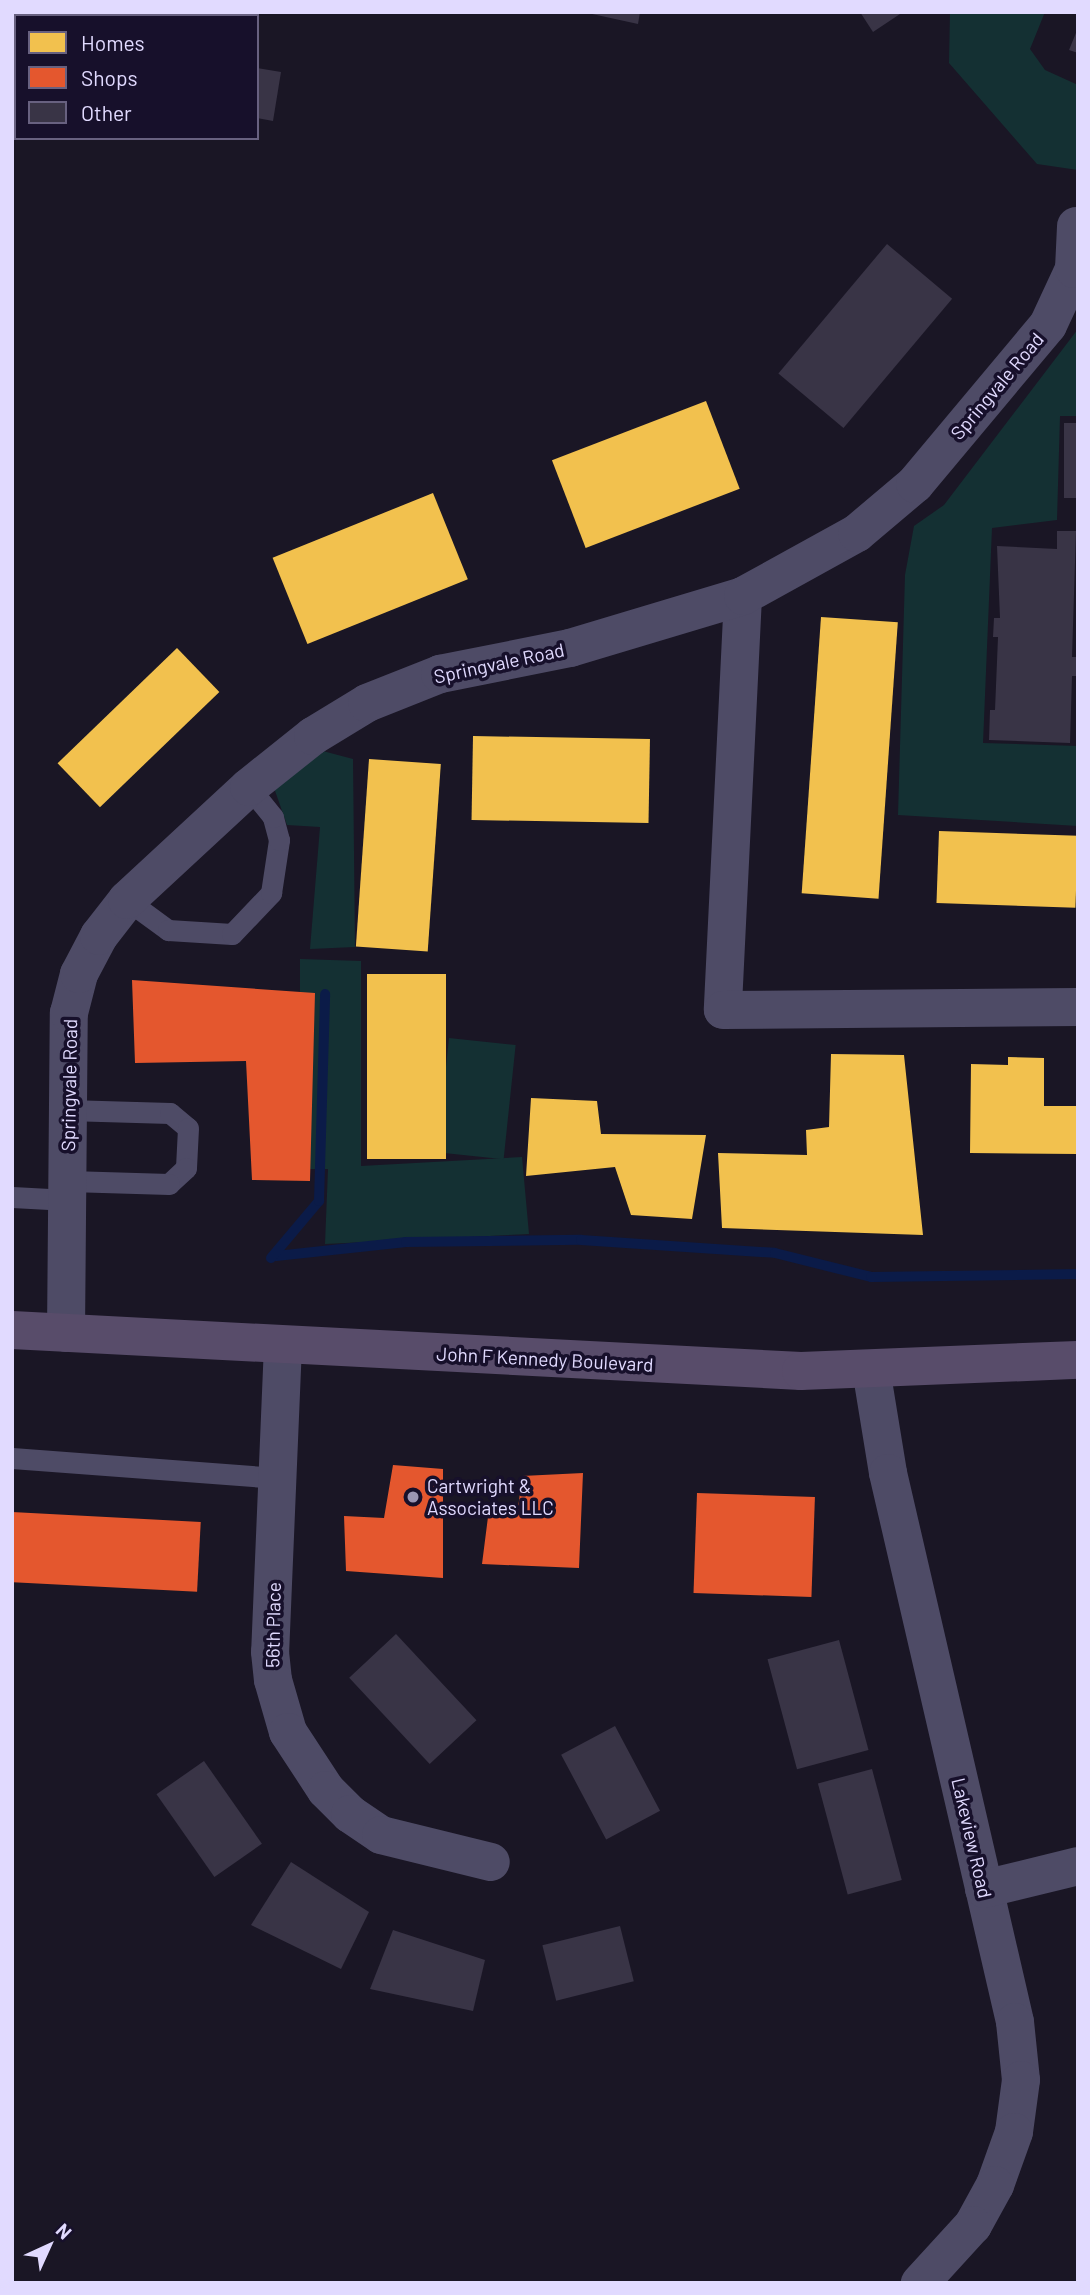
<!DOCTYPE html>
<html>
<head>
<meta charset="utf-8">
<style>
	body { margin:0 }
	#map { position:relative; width:1090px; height:2295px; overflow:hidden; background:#1a1625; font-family:Barlow,sans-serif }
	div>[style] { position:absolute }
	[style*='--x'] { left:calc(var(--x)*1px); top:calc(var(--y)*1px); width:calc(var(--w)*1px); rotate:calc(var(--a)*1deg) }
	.green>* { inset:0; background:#143033; transform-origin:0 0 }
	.homes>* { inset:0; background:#f2c14e; transform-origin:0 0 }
	.shops>* { inset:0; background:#e4572e; transform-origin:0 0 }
	.stream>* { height:10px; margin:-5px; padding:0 5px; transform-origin:5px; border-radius:5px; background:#0b1b48 }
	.building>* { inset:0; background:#393446; transform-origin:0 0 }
	.lane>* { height:21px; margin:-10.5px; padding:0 10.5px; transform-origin:10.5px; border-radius:10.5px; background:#4e4b66 }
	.street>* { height:38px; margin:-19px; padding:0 19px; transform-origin:19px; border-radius:19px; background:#4e4b66 }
	.primary>* { height:38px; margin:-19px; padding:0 19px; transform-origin:19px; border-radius:19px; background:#584c6a }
	.dots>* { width:19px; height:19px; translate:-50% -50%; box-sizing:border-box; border:4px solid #17102b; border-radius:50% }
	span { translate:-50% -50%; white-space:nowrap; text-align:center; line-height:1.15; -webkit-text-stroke:7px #17102b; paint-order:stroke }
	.street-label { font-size:19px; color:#e1daff }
	.poi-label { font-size:19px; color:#e1daff }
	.left { translate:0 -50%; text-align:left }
	.frame { position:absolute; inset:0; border:14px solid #e1daff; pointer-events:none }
	.legend { position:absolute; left:14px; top:14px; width:245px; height:126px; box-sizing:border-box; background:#17102b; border:2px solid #686180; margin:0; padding:9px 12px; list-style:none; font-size:21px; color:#e1daff }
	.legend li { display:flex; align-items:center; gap:14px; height:35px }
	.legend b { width:35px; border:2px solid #686180 }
	.north { position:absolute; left:14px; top:2211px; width:70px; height:70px; -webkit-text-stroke:5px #17102b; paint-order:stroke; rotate:45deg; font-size:19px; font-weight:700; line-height:28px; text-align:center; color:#e1daff }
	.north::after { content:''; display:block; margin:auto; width:24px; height:32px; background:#e1daff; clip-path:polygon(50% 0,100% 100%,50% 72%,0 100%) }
</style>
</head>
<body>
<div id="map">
	<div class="green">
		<div style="clip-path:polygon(950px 12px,1045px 12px,1030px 49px,1045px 70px,1078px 85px,1078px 170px,1037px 164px,949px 63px)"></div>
		<div style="clip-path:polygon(1078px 329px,1078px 416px,1060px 416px,1057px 520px,992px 528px,983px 743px,1078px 746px,1078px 826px,898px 815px,905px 575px,914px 526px,944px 505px)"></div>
		<div style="clip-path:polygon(319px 750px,353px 759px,355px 947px,310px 949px,320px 827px,287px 825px,273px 785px)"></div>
		<div style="clip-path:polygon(300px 959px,361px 961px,361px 1166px,522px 1157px,529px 1234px,325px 1244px,328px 1169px,300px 1169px)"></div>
		<div style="left:449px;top:1038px;width:67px;height:115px;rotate:6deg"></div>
	</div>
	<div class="homes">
		<div style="left:706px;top:401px;width:94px;height:165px;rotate:69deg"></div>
		<div style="left:433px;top:493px;width:93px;height:173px;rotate:68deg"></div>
		<div style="left:821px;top:617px;width:77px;height:277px;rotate:4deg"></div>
		<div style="left:177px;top:648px;width:61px;height:166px;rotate:46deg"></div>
		<div style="left:473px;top:736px;width:177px;height:84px;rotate:1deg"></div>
		<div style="left:369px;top:759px;width:72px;height:188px;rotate:4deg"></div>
		<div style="left:939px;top:831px;width:139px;height:72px;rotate:2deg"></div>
		<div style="left:367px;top:974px;width:79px;height:185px"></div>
		<div style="clip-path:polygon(831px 1054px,904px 1055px,923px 1235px,722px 1228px,718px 1153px,807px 1155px,806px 1130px,829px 1127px)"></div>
		<div style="clip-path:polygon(1008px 1057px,1044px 1058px,1044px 1106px,1078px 1106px,1078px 1154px,970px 1153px,971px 1064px,1008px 1065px)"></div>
		<div style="clip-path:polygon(531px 1098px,597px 1101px,601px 1134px,706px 1135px,692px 1219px,631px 1215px,615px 1167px,526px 1176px)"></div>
	</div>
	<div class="shops">
		<div style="clip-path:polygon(132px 980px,315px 993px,310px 1181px,252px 1180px,246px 1061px,135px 1063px)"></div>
		<div style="clip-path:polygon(393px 1465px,443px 1469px,443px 1578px,346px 1571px,344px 1516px,384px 1518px)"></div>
		<div style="clip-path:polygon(583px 1473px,579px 1568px,482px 1564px,489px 1509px,518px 1509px,522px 1476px)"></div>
		<div style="left:697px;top:1493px;width:118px;height:100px;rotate:2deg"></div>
		<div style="left:12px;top:1512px;width:189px;height:70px;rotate:3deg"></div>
	</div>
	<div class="stream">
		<div style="--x:276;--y:1256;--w:131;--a:-6.1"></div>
		<div style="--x:406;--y:1242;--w:175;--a:-0.7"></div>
		<div style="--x:581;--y:1240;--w:194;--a:3.8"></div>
		<div style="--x:775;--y:1253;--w:99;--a:14"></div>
		<div style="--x:871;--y:1277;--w:207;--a:-0.8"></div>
		<div style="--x:271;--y:1258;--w:75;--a:-49.9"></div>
		<div style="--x:319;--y:1201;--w:207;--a:-88.3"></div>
	</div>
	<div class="building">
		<div style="clip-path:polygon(226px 12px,251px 12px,225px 16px)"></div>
		<div style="clip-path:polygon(583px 12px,640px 12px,638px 24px)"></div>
		<div style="clip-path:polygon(860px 12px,903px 12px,873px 32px)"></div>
		<div style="clip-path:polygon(1078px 28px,1078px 53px,1069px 50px)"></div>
		<div style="clip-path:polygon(257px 68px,281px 72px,273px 121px,257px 118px)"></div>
		<div style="left:887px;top:244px;width:85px;height:169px;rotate:40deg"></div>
		<div style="left:1064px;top:423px;width:14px;height:75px"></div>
		<div style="clip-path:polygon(1057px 531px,1076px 531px,1072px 657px,1078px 657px,1078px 676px,1072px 676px,1070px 743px,989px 740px,990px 710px,995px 710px,998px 637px,993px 637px,994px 618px,1000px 618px,997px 546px,1057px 549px)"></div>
		<div style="left:396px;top:1634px;width:118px;height:64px;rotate:47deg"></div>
		<div style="left:839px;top:1640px;width:114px;height:74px;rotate:75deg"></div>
		<div style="left:615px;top:1726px;width:96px;height:61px;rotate:62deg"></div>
		<div style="left:204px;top:1761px;width:101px;height:58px;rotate:55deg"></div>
		<div style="left:872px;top:1769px;width:115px;height:56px;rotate:75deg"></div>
		<div style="clip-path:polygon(291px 1862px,369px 1912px,341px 1969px,251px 1925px)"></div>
		<div style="left:620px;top:1926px;width:57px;height:80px;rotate:76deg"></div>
		<div style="clip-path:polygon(393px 1930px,485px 1960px,473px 2011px,370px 1989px)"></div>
	</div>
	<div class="lane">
		<div style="--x:127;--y:900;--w:51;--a:36.2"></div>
		<div style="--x:168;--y:930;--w:64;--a:3.6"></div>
		<div style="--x:232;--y:934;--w:57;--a:-46.4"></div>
		<div style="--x:271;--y:893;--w:54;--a:-81.4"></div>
		<div style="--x:279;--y:840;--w:24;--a:-105"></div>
		<div style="--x:273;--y:817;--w:38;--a:-129"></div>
		<div style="--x:67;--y:1110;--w:103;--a:1.7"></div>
		<div style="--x:170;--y:1113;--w:23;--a:40"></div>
		<div style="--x:188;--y:1128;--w:40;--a:92.9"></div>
		<div style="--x:186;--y:1168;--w:23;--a:137"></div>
		<div style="--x:169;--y:1184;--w:100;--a:-178.3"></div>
		<div style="--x:12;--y:1197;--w:56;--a:3.1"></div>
		<div style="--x:12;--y:1458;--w:267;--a:4.3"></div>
	</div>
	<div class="street">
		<div style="--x:743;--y:596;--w:414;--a:92.8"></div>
		<div style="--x:723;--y:1010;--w:355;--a:-0.5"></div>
		<div style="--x:66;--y:1333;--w:320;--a:-89.5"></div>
		<div style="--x:69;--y:1013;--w:40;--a:-75.6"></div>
		<div style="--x:79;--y:974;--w:43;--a:-62.2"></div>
		<div style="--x:99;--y:936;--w:46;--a:-52.1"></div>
		<div style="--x:127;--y:900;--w:166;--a:-42.8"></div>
		<div style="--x:249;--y:787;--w:82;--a:-38.6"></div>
		<div style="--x:313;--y:736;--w:63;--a:-31.4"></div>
		<div style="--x:367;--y:703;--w:79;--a:-21.7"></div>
		<div style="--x:440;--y:674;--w:133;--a:-11.3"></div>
		<div style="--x:570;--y:648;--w:181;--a:-16.7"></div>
		<div style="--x:743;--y:596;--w:130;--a:-28.9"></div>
		<div style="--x:857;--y:533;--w:76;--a:-40.2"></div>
		<div style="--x:915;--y:484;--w:207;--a:-50.1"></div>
		<div style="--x:1048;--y:325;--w:62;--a:-65.1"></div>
		<div style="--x:1074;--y:269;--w:43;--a:-87.3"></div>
		<div style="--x:283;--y:1345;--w:307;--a:92.4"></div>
		<div style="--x:270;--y:1652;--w:28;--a:84"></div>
		<div style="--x:273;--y:1680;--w:54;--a:73.9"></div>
		<div style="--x:288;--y:1732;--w:69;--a:56.8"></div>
		<div style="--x:326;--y:1790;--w:34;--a:45"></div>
		<div style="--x:350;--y:1814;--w:37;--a:34"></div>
		<div style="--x:381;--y:1835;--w:113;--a:13.8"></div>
		<div style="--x:871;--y:1369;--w:105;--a:80.7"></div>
		<div style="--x:888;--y:1473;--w:563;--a:76.97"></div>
		<div style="--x:1015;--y:2022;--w:58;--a:84.1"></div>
		<div style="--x:1021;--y:2080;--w:52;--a:97.7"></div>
		<div style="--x:1014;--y:2132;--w:56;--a:109.7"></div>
		<div style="--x:995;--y:2185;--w:46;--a:118.8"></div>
		<div style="--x:973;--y:2225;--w:79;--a:132.4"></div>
		<div style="--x:984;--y:1889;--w:97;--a:-13.7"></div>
	</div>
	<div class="primary">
		<div style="--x:12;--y:1330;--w:790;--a:2.97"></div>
		<div style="--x:801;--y:1371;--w:277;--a:-2.3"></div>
	</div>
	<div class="dots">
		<div style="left:413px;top:1497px;background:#9b95b3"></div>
	</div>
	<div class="street-label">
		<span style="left:997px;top:386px;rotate:-50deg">Springvale Road</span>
		<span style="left:499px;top:663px;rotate:-12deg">Springvale Road</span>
		<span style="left:69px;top:1085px;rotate:-89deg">Springvale Road</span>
		<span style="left:545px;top:1359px;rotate:3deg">John F Kennedy Boulevard</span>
		<span style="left:273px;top:1625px;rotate:-89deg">56th Place</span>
		<span style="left:972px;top:1838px;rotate:77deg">Lakeview Road</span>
	</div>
	<div class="poi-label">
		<span class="left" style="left:427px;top:1497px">Cartwright &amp;<br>Associates LLC</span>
	</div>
	<div class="frame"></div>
	<ul class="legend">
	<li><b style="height:19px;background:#f2c14e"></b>Homes</li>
	<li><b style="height:19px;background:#e4572e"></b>Shops</li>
	<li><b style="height:19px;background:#393446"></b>Other</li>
	</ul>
	<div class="north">N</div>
</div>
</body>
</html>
